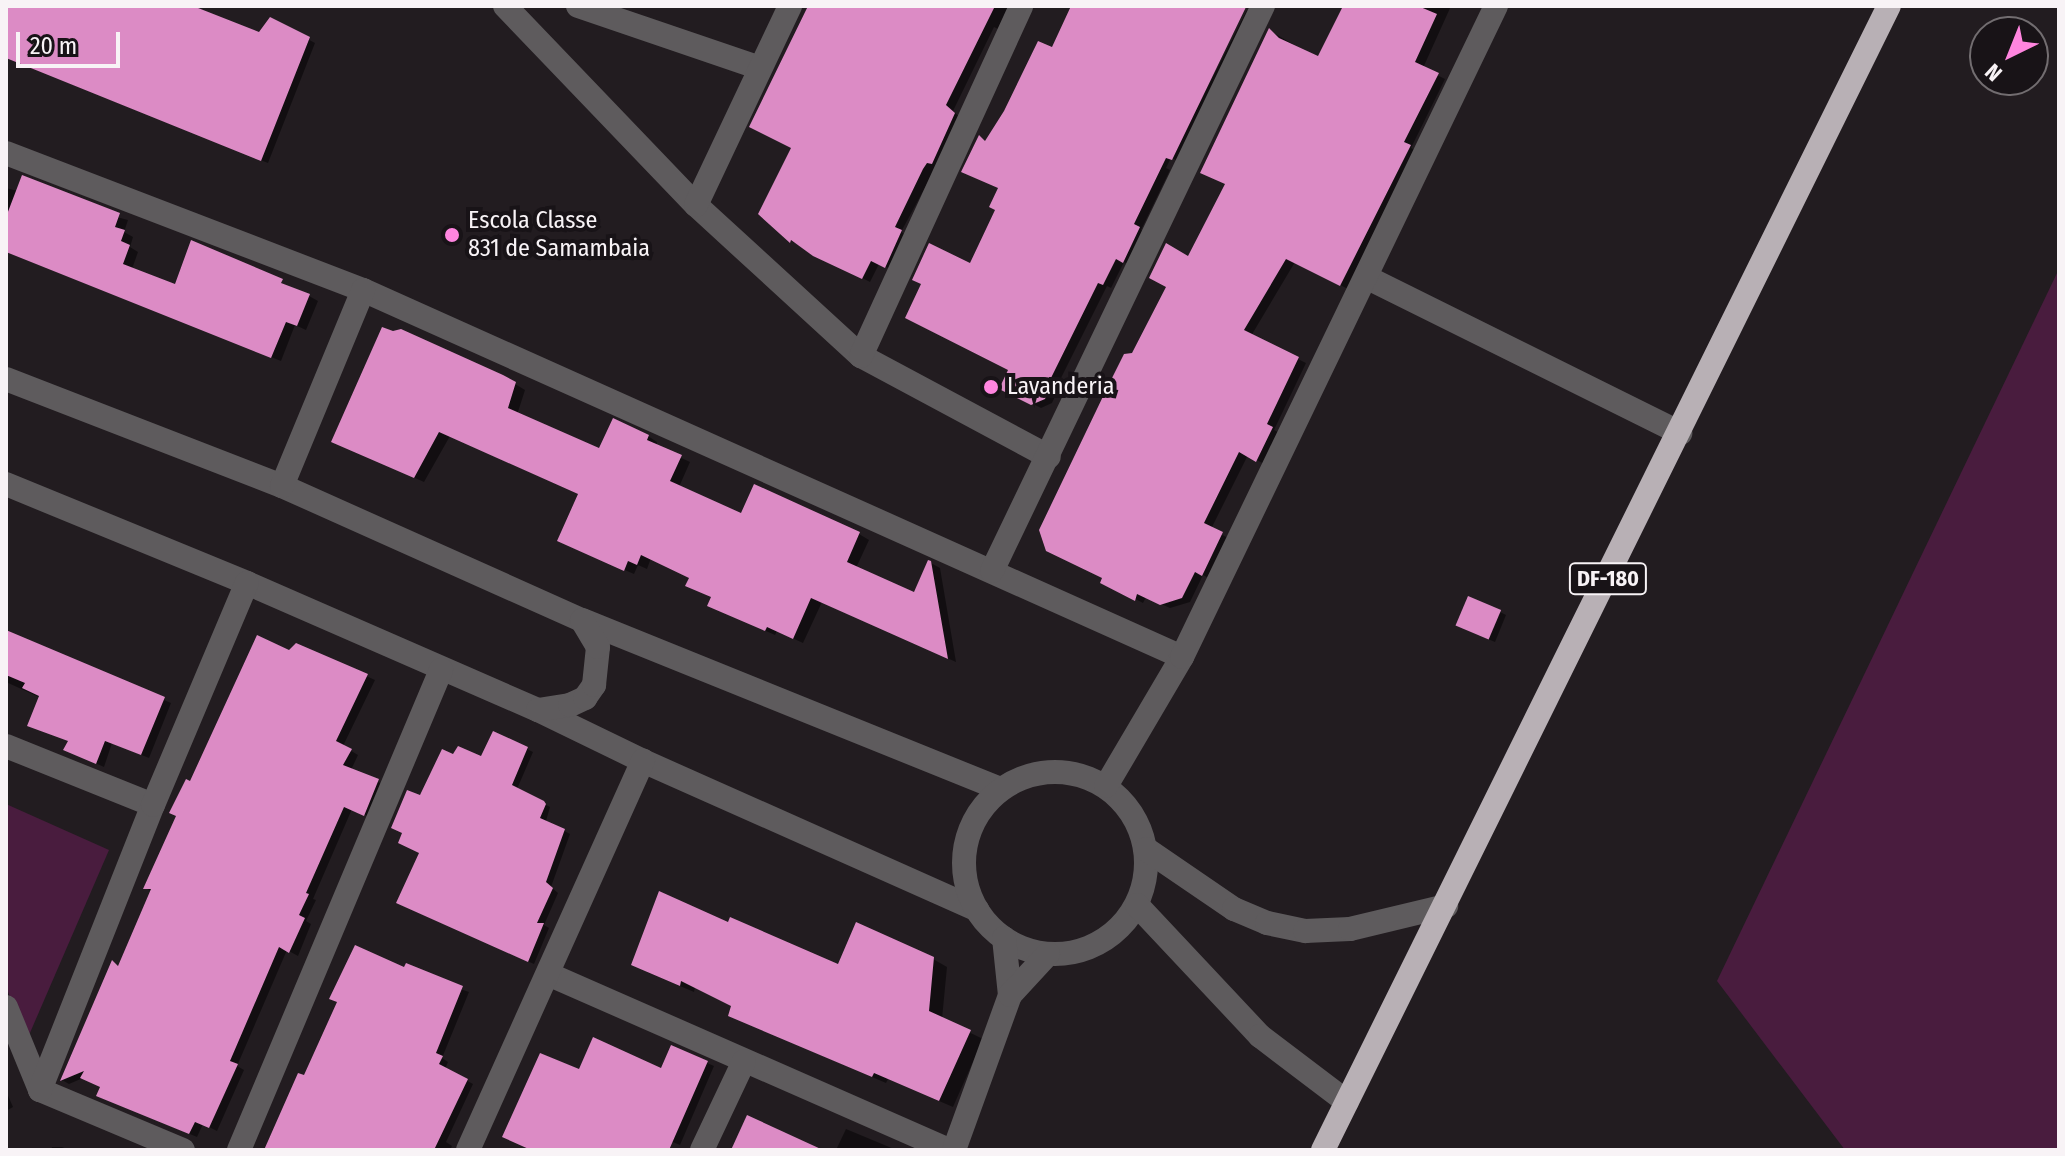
<!DOCTYPE html>
<html>
<head>
<meta charset="utf-8">
<style>
	body { margin:0 }
	#map { position:relative; width:2065px; height:1156px; overflow:hidden; background:#221c20; font-family:"Fira Sans Condensed",sans-serif }
	div>[style] { position:absolute }
	[style*='--x'] { left:calc(var(--x)*1px); top:calc(var(--y)*1px); width:calc(var(--w)*1px); rotate:calc(var(--a)*1deg) }
	.green>* { inset:0; background:#491c3e }
	.shadow>* { inset:0; background:#0007; transform-origin:0 0 }
	.building>* { inset:0; background:#dc8bc5; transform-origin:0 0 }
	.street>* { height:24px; margin:-12px; padding:0 12px; transform-origin:12px; border-radius:12px; background:#5e5b5d }
	.street>.ring { margin:-12px; padding:0; box-sizing:content-box; background:none; border:24px solid #5e5b5d; border-radius:50% }
	.highway>* { height:24px; margin:-12px; padding:0 12px; transform-origin:12px; border-radius:12px; background:#b8b0b5 }
	.dots>* { width:22px; height:22px; translate:-50% -50%; box-sizing:border-box; border:4px solid #181317; border-radius:50% }
	span { translate:-50% -50%; white-space:nowrap; text-align:center; line-height:1.15; -webkit-text-stroke:8px #181317; paint-order:stroke }
	.shield-label span { padding:2px 6px; background:#181317; border:2px solid; border-radius:6px; -webkit-text-stroke-width:0 }
	.shield-label { font-size:22px; color:#f8f3f6; font-weight:700 }
	.poi-label { font-size:24px; color:#f8f3f6 }
	.left { translate:0 -50%; text-align:left }
	.frame { position:absolute; inset:0; border:8px solid #f8f3f6; pointer-events:none }
	.north { position:absolute; left:1969px; top:16px; width:80px; height:80px; box-sizing:border-box; background:#181317; border:2px solid #726d70; border-radius:50%; rotate:223deg; font-size:22px; font-weight:700; line-height:32px; text-align:center; color:#f8f3f6 }
	.north::after { content:''; display:block; margin:auto; width:28px; height:36px; background:#ff85df; clip-path:polygon(50% 0,100% 100%,50% 72%,0 100%) }
	.scale { position:absolute; left:16px; top:32px; width:104px; height:36px; box-sizing:border-box; border:4px solid #f8f3f6; border-top:0; padding-left:10px; font-size:24px; line-height:28px; white-space:nowrap; color:#f8f3f6; -webkit-text-stroke:6px #181317; paint-order:stroke }
</style>
</head>
<body>
<div id="map">
	<div class="green">
		<div style="clip-path:polygon(2059px 269px,2059px 1150px,1845px 1150px,1717px 981px)"></div>
		<div style="clip-path:polygon(6px 804px,109px 850px,26px 1042px,6px 986px)"></div>
	</div>
	<div class="shadow">
		<div style="clip-path:polygon(6px 6px,188px 6px,260px 34px,270px 19px,315px 43px,268px 163px,6px 58px)"></div>
		<div style="clip-path:polygon(811px 6px,1010px 6px,998px 29px,994px 27px,953px 111px,962px 119px,901px 232px,908px 236px,893px 270px,879px 264px,870px 282px,791px 241px,761px 214px,794px 148px)"></div>
		<div style="clip-path:polygon(1073px 6px,1243px 8px,1166px 168px,1170px 170px,1141px 230px,1147px 233px,1131px 266px,1124px 262px,1111px 288px,1107px 286px,1056px 388px,1058px 390px,1052px 403px,1041px 408px,1009px 392px,1011px 370px,971px 265px,997px 210px,1000px 189px,987px 142px,1053px 50px)"></div>
		<div style="clip-path:polygon(1345px 6px,1451px 6px,1423px 68px,1445px 79px,1411px 148px,1417px 151px,1348px 289px,1295px 262px,1251px 336px,1306px 363px,1274px 430px,1280px 433px,1264px 464px,1248px 455px,1211px 529px,1230px 539px,1210px 579px,1203px 575px,1190px 602px,1170px 608px,1146px 597px,1143px 603px,1103px 582px,1134px 355px,1228px 184px,1270px 31px,1319px 59px)"></div>
		<div style="left:1247px;top:10px;width:7px;height:166px;rotate:27deg"></div>
		<div style="clip-path:polygon(6px 188px,128px 220px,124px 232px,133px 237px,130px 247px,138px 252px,132px 269px,176px 287px,309px 296px,318px 301px,306px 330px,295px 325px,281px 361px,6px 252px)"></div>
		<div style="clip-path:polygon(502px 376px,525px 390px,517px 415px,600px 451px,648px 436px,657px 442px,656px 446px,690px 462px,679px 487px,742px 516px,755px 487px,859px 534px,869px 540px,856px 568px,915px 594px,929px 562px,940px 568px,956px 662px,822px 602px,803px 643px,777px 631px,775px 635px,719px 610px,713px 597px,691px 578px,651px 558px,647px 569px,638px 565px,634px 574px,569px 546px,580px 495px,450px 436px,424px 482px,343px 446px)"></div>
		<div style="clip-path:polygon(1500px 612px,1506px 615px,1495px 642px,1464px 629px)"></div>
		<div style="clip-path:polygon(6px 632px,171px 703px,149px 758px,112px 743px,104px 767px,73px 753px,70px 741px,41px 698px,6px 682px)"></div>
		<div style="clip-path:polygon(297px 645px,375px 680px,343px 746px,358px 755px,351px 770px,385px 785px,372px 818px,352px 809px,313px 899px,316px 900px,306px 921px,311px 924px,298px 956px,287px 950px,237px 1066px,244px 1070px,217px 1131px,203px 1124px,197px 1137px,106px 1099px,102px 1087px,83px 1078px,69px 1084px,62px 1080px,113px 963px,120px 967px,152px 892px,146px 888px,190px 785px)"></div>
		<div style="clip-path:polygon(527px 749px,533px 752px,517px 789px,550px 807px,546px 821px,570px 834px,551px 887px,558px 893px,544px 925px,549px 928px,534px 964px,404px 906px,421px 853px,421px 798px,454px 757px,482px 759px)"></div>
		<div style="clip-path:polygon(729px 924px,839px 966px,933px 959px,947px 967px,942px 1019px,983px 1039px,953px 1107px,888px 1079px,886px 1083px,744px 1022px,733px 1006px,695px 987px,694px 992px,647px 972px)"></div>
		<div style="clip-path:polygon(405px 970px,469px 992px,442px 1058px,448px 1062px,445px 1069px,473px 1084px,446px 1142px,452px 1146px,450px 1150px,280px 1150px,267px 1143px,299px 1075px,305px 1078px)"></div>
		<div style="clip-path:polygon(707px 1063px,714px 1066px,680px 1145px,663px 1138px,658px 1150px,525px 1150px,580px 1071px,662px 1070px)"></div>
		<div style="clip-path:polygon(6px 1091px,13px 1107px,6px 1111px)"></div>
		<div style="clip-path:polygon(846px 1129px,894px 1149px,896px 1150px,836px 1150px)"></div>
		<div style="clip-path:polygon(52px 1147px,62px 1147px,69px 1150px,51px 1150px)"></div>
	</div>
	<div class="building">
		<div style="clip-path:polygon(6px 6px,193px 6px,259px 32px,270px 17px,310px 37px,261px 161px,6px 58px)"></div>
		<div style="clip-path:polygon(808px 6px,995px 6px,946px 105px,955px 113px,932px 164px,927px 163px,923px 169px,895px 227px,902px 230px,885px 268px,871px 261px,862px 279px,813px 256px,791px 240px,790px 243px,758px 214px,791px 148px,749px 127px)"></div>
		<div style="clip-path:polygon(1071px 6px,1246px 7px,1172px 160px,1166px 158px,1134px 224px,1140px 227px,1123px 263px,1116px 259px,1103px 285px,1098px 283px,1049px 382px,1051px 384px,1045px 399px,1031px 405px,999px 389px,1008px 370px,905px 318px,921px 284px,912px 280px,929px 243px,970px 263px,995px 210px,989px 207px,998px 188px,961px 172px,979px 135px,985px 141px,1004px 111px,1038px 41px,1052px 47px)"></div>
		<div style="clip-path:polygon(1343px 6px,1418px 6px,1437px 14px,1415px 62px,1439px 73px,1404px 142px,1411px 145px,1340px 286px,1286px 259px,1244px 330px,1299px 357px,1267px 424px,1273px 427px,1256px 462px,1239px 452px,1204px 523px,1223px 532px,1202px 576px,1195px 572px,1182px 598px,1160px 605px,1137px 594px,1135px 601px,1100px 583px,1102px 578px,1046px 551px,1039px 530px,1108px 386px,1124px 354px,1132px 353px,1166px 287px,1149px 278px,1166px 243px,1188px 256px,1225px 184px,1200px 173px,1269px 28px,1279px 38px,1318px 56px)"></div>
		<div style="clip-path:polygon(22px 175px,120px 213px,115px 227px,125px 230px,121px 241px,130px 245px,123px 264px,175px 284px,191px 240px,283px 279px,281px 283px,310px 294px,297px 326px,286px 322px,271px 358px,6px 252px,6px 217px)"></div>
		<div style="clip-path:polygon(382px 327px,393px 331px,401px 329px,503px 375px,516px 382px,508px 408px,599px 448px,613px 418px,649px 435px,647px 440px,682px 455px,670px 481px,741px 513px,754px 484px,860px 532px,847px 562px,914px 592px,928px 560px,931px 561px,948px 659px,811px 598px,793px 639px,767px 627px,765px 631px,707px 606px,711px 597px,685px 586px,689px 578px,641px 555px,637px 565px,628px 561px,624px 571px,557px 541px,578px 494px,439px 432px,414px 478px,331px 442px)"></div>
		<div style="left:1468px;top:596px;width:36px;height:32px;rotate:23deg"></div>
		<div style="clip-path:polygon(6px 630px,165px 697px,141px 755px,105px 741px,96px 764px,63px 750px,68px 741px,27px 726px,39px 696px,22px 688px,25px 683px,6px 675px)"></div>
		<div style="clip-path:polygon(257px 635px,289px 650px,296px 643px,368px 674px,336px 741px,352px 749px,343px 765px,379px 779px,364px 816px,344px 807px,306px 893px,309px 894px,299px 915px,305px 918px,289px 953px,279px 947px,230px 1061px,238px 1064px,209px 1128px,195px 1122px,189px 1134px,96px 1096px,100px 1087px,80px 1078px,84px 1071px,60px 1081px,112px 960px,118px 966px,151px 889px,143px 889px,176px 816px,169px 813px,186px 779px,190px 781px)"></div>
		<div style="clip-path:polygon(493px 731px,528px 747px,512px 785px,544px 801px,546px 804px,540px 818px,565px 829px,546px 882px,553px 888px,537px 923px,544px 923px,528px 962px,396px 903px,419px 853px,398px 843px,402px 833px,391px 828px,407px 790px,420px 795px,442px 749px,453px 754px,458px 746px,481px 756px)"></div>
		<div style="clip-path:polygon(659px 891px,728px 922px,730px 917px,838px 964px,856px 922px,934px 957px,929px 1011px,971px 1030px,939px 1101px,874px 1073px,872px 1077px,728px 1016px,731px 1006px,681px 981px,680px 986px,631px 965px)"></div>
		<div style="clip-path:polygon(355px 945px,404px 967px,406px 963px,463px 986px,436px 1053px,443px 1056px,439px 1064px,468px 1079px,434px 1150px,264px 1150px,298px 1073px,304px 1075px,337px 1002px,329px 999px)"></div>
		<div style="clip-path:polygon(593px 1037px,661px 1068px,671px 1045px,708px 1061px,669px 1150px,531px 1150px,502px 1137px,540px 1053px,579px 1069px)"></div>
		<div style="clip-path:polygon(747px 1115px,823px 1150px,731px 1150px)"></div>
	</div>
	<div class="street">
		<div style="--x:505;--y:6;--w:276;--a:46.2"></div>
		<div style="--x:696;--y:205;--w:224;--a:42.5"></div>
		<div style="--x:861;--y:356;--w:213;--a:28.2"></div>
		<div style="--x:578;--y:6;--w:192;--a:18.8"></div>
		<div style="--x:6;--y:153;--w:382;--a:21"></div>
		<div style="--x:363;--y:290;--w:897;--a:24.14"></div>
		<div style="--x:696;--y:205;--w:220;--a:-64.7"></div>
		<div style="--x:1366;--y:277;--w:351;--a:26.4"></div>
		<div style="--x:861;--y:356;--w:385;--a:-65.4"></div>
		<div style="--x:6;--y:379;--w:296;--a:21.2"></div>
		<div style="--x:282;--y:486;--w:329;--a:24.1"></div>
		<div style="--x:582;--y:620;--w:451;--a:22"></div>
		<div style="--x:6;--y:484;--w:261;--a:22.3"></div>
		<div style="--x:247;--y:583;--w:318;--a:23.6"></div>
		<div style="--x:538;--y:710;--w:117;--a:25.9"></div>
		<div style="--x:643;--y:761;--w:366;--a:24"></div>
		<div style="--x:282;--y:486;--w:212;--a:-67.5"></div>
		<div style="--x:992;--y:571;--w:627;--a:-64.38"></div>
		<div style="--x:538;--y:710;--w:32;--a:-9"></div>
		<div style="--x:570;--y:705;--w:17;--a:-25"></div>
		<div style="--x:585;--y:698;--w:16;--a:-55"></div>
		<div style="--x:594;--y:685;--w:38;--a:-84"></div>
		<div style="--x:598;--y:647;--w:31;--a:-121"></div>
		<div style="--x:6;--y:746;--w:158;--a:21.9"></div>
		<div class="ring" style="left:964px;top:772px;width:158px;height:158px"></div>
		<div style="--x:1106;--y:786;--w:150;--a:-59.5"></div>
		<div style="--x:1182;--y:657;--w:723;--a:-64.25"></div>
		<div style="--x:1146;--y:849;--w:107;--a:34.3"></div>
		<div style="--x:1234;--y:909;--w:36;--a:23"></div>
		<div style="--x:1267;--y:923;--w:39;--a:12"></div>
		<div style="--x:1305;--y:931;--w:45;--a:-2.5"></div>
		<div style="--x:1350;--y:929;--w:99;--a:-13.5"></div>
		<div style="--x:1137;--y:905;--w:180;--a:46.8"></div>
		<div style="--x:1260;--y:1036;--w:109;--a:37.2"></div>
		<div style="--x:1004;--y:938;--w:57;--a:84"></div>
		<div style="--x:548;--y:974;--w:437;--a:23.7"></div>
		<div style="--x:6;--y:1007;--w:90;--a:67.7"></div>
		<div style="--x:40;--y:1090;--w:155;--a:22.8"></div>
		<div style="--x:40;--y:1090;--w:307;--a:-68.4"></div>
		<div style="--x:153;--y:805;--w:241;--a:-67.1"></div>
		<div style="--x:239;--y:1150;--w:521;--a:-67.18"></div>
		<div style="--x:468;--y:1150;--w:427;--a:-65.8"></div>
		<div style="--x:702;--y:1150;--w:98;--a:-64.7"></div>
		<div style="--x:954;--y:1150;--w:165;--a:-70.1"></div>
		<div style="--x:1010;--y:995;--w:56;--a:-47.2"></div>
	</div>
	<div class="highway">
		<div style="--x:1323;--y:1150;--w:1276;--a:-63.68"></div>
	</div>
	<div class="dots">
		<div style="left:452px;top:235px;background:#ff85df"></div>
		<div style="left:991px;top:387px;background:#ff85df"></div>
	</div>
	<div class="shield-label">
		<span style="left:1608px;top:579px">DF-180</span>
	</div>
	<div class="poi-label">
		<span class="left" style="left:468px;top:235px">Escola Classe<br>831 de Samambaia</span>
		<span class="left" style="left:1007px;top:387px">Lavanderia</span>
	</div>
	<div class="frame"></div>
	<div class="north">N</div>
	<div class="scale">20 m</div>
</div>
</body>
</html>
